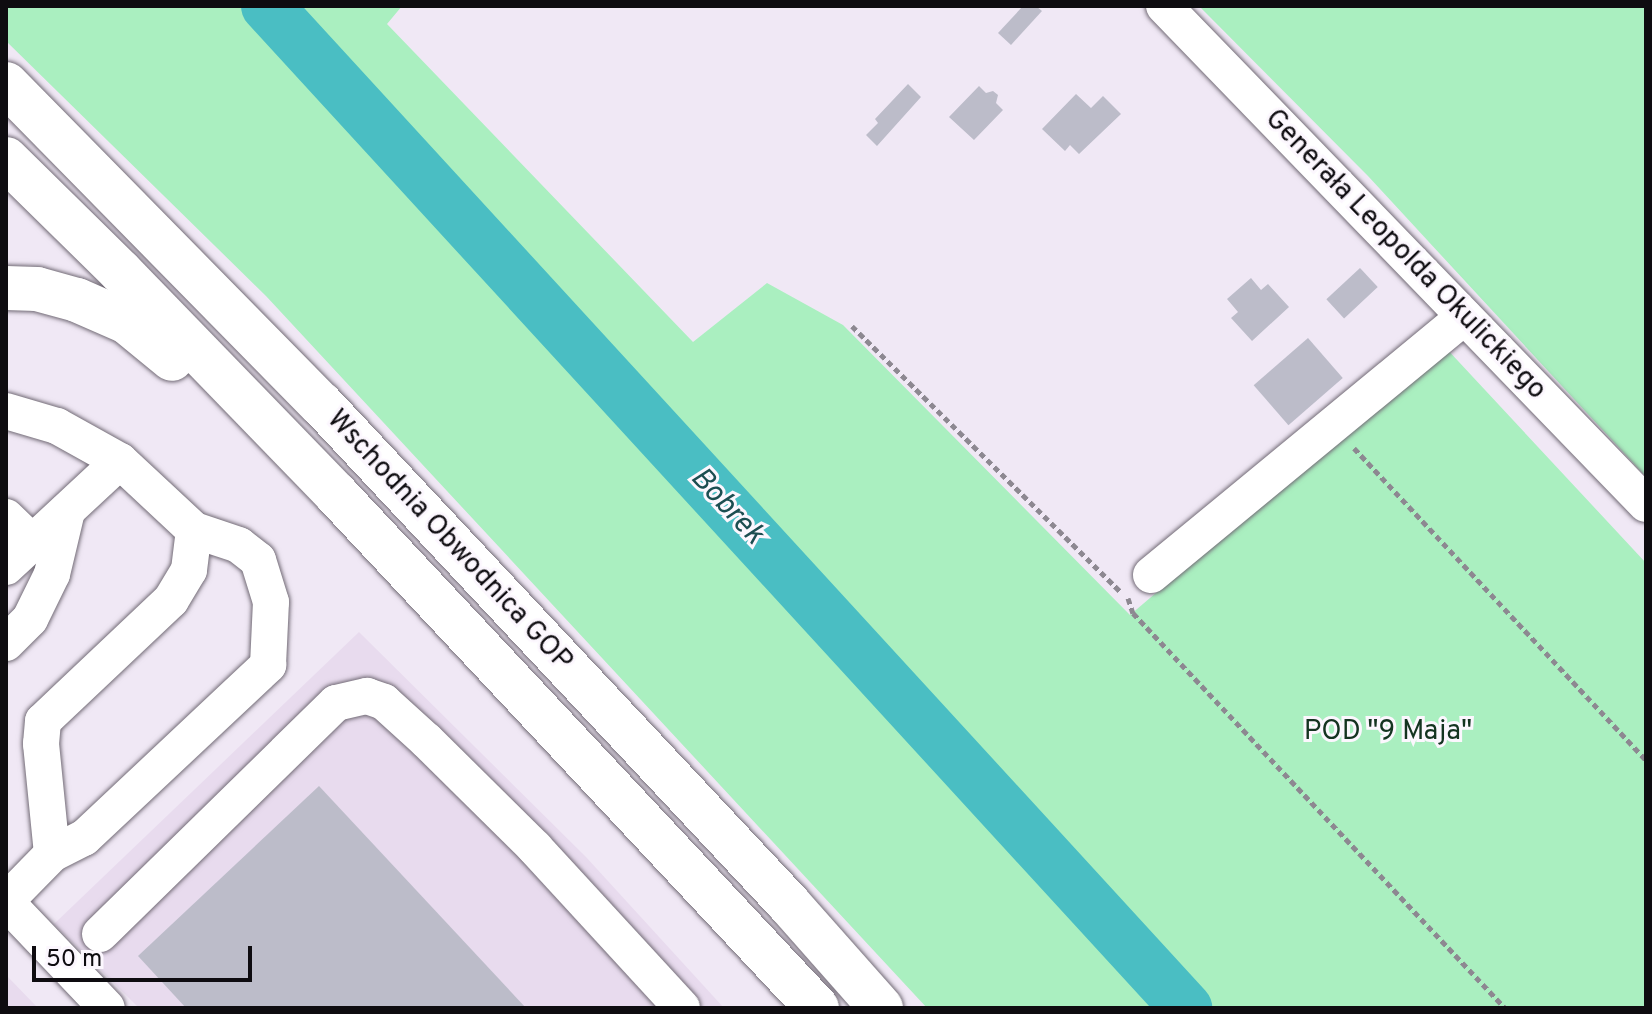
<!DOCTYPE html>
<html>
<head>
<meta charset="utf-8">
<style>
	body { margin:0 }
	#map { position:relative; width:1652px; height:1014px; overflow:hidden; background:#f0e8f5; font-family:Overpass,sans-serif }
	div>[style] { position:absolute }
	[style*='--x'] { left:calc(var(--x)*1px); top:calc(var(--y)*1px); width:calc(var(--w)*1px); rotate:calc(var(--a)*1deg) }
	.built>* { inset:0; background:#e8dbee }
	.green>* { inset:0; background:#aaefc0 }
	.river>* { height:52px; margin:-26px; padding:0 26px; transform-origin:26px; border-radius:26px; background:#4abec3 }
	.building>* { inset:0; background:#bcbcc9; transform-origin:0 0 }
	.path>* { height:5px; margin-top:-2.5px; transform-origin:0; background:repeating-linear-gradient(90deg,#8d8891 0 6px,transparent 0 10px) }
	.roads { filter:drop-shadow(0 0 2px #726b76) drop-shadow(0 0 2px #726b76) }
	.minor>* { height:36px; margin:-18px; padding:0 18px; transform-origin:18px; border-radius:18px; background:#fff }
	.highway>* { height:44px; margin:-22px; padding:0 22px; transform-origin:22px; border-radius:22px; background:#fff }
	span { translate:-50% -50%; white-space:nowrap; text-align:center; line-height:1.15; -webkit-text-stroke:6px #fcf7fe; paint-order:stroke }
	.street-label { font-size:28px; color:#0e0c10 }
	.park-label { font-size:28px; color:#143420 }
	.water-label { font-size:30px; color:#1c4e51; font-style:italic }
	.frame { position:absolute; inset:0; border:8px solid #0e0c10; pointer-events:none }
	.scale { position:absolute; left:32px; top:946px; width:220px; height:36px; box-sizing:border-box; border:4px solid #0e0c10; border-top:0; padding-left:10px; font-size:24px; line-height:28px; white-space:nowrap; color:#0e0c10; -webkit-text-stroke:6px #fcf7fe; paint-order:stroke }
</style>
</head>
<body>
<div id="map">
	<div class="built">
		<div style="clip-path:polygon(359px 632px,586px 857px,724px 1008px,139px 1008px,54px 924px)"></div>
		<div style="clip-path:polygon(6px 975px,38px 1008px,6px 1008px)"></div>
	</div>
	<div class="green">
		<div style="clip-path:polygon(6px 6px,402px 6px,387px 24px,693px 342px,767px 283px,843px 325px,1130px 615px,1445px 347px,1646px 563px,1646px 1008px,927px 1008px,266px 296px,6px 41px)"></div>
		<div style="clip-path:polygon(1199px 6px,1646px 6px,1646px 477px,1368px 176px)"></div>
	</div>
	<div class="river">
		<div style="--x:267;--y:6;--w:1360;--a:47.47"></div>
	</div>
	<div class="building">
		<div style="clip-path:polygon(1023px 6px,1036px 6px,1042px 11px,1011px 45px,998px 33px)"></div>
		<div style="clip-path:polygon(908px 84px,921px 97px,877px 146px,866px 135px,878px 123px,875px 119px)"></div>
		<div style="clip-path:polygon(979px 86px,986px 93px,993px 91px,998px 95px,996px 103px,1003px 110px,974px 140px,949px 117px)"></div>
		<div style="clip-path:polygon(1076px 94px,1091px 108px,1103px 96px,1121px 114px,1079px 154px,1070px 145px,1065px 151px,1042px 129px)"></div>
		<div style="left:1360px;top:268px;width:26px;height:46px;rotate:47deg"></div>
		<div style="clip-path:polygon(1251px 278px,1261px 290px,1268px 284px,1289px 307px,1252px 341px,1231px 318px,1238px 312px,1227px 299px)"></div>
		<div style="left:1308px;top:338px;width:53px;height:72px;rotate:49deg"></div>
		<div style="clip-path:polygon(319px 786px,526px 1008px,186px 1008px,138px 956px)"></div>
	</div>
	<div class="path">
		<div style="--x:852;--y:326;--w:378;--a:44.7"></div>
		<div style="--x:1354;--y:448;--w:427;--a:46.9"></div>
		<div style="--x:1128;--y:598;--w:16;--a:72"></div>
		<div style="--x:1133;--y:613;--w:543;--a:46.72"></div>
	</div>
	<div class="roads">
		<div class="minor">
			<div style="--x:1164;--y:6;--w:693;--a:45.94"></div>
			<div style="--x:6;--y:411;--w:53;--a:16.4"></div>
			<div style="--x:57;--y:426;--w:72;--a:29.1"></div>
			<div style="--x:120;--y:461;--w:156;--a:137.1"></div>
			<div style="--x:6;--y:517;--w:36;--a:44"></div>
			<div style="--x:1151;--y:575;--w:406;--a:-39.5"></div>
			<div style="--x:6;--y:643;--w:34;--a:-45"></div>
			<div style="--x:30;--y:619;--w:50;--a:-63.9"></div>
			<div style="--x:52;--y:574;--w:65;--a:-76.6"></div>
			<div style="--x:52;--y:854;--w:111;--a:-95.7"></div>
			<div style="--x:41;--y:744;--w:23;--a:-85"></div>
			<div style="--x:43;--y:721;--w:176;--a:-43.4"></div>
			<div style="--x:171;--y:600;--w:35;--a:-59"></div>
			<div style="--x:189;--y:570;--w:40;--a:-82.9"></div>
			<div style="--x:6;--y:901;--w:66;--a:-45.6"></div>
			<div style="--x:52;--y:854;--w:36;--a:-27"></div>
			<div style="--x:84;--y:838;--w:253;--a:-43.2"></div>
			<div style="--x:268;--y:665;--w:63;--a:-87.3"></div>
			<div style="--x:271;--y:602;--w:44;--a:-107.2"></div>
			<div style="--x:258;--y:560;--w:24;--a:-142"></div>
			<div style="--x:239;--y:545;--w:47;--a:-161.6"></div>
			<div style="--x:194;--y:530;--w:101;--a:-137"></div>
			<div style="--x:6;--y:902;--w:146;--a:46.4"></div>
			<div style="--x:100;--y:934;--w:330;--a:-44.4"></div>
			<div style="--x:336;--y:703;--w:32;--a:-13"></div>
			<div style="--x:367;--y:696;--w:18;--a:19"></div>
			<div style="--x:384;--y:702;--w:58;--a:42.2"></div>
			<div style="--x:427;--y:741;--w:152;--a:44.7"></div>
			<div style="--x:535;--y:848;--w:217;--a:47.4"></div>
		</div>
		<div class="highway">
			<div style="--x:6;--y:84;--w:449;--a:45.5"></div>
			<div style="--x:321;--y:404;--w:685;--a:46.89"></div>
			<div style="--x:789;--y:904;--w:139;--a:48.5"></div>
			<div style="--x:6;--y:159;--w:161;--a:44.5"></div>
			<div style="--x:121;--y:272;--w:309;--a:45.9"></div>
			<div style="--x:336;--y:494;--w:704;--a:46.9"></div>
			<div style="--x:6;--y:288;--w:31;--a:2"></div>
			<div style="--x:37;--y:289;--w:41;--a:15.4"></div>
			<div style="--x:77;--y:300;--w:55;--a:23.7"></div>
			<div style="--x:127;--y:322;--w:58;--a:39.4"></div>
		</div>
	</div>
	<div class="street-label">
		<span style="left:1405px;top:255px;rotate:46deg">Generała Leopolda Okulickiego</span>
		<span style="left:449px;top:541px;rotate:47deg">Wschodnia Obwodnica GOP</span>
	</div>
	<div class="park-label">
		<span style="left:1388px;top:732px">POD "9 Maja"</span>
	</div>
	<div class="water-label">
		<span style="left:726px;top:507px;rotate:47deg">Bobrek</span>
	</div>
	<div class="frame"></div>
	<div class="scale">50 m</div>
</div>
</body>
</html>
